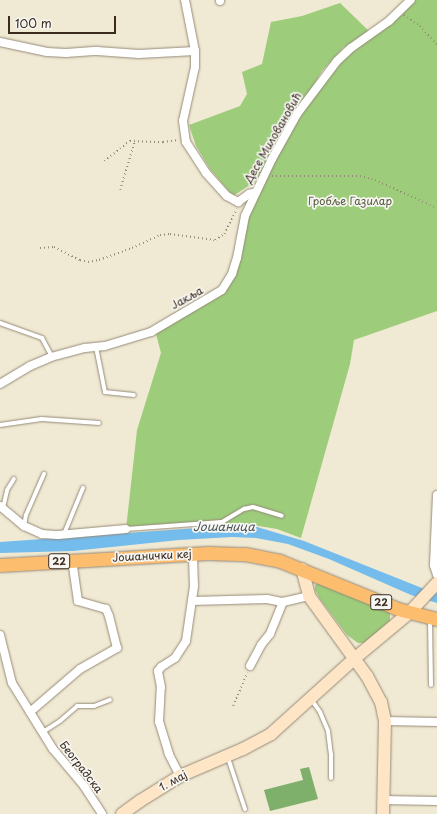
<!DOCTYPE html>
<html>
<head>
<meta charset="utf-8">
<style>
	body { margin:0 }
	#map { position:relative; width:437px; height:814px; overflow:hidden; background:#f0e9d3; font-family:"Playpen Sans",sans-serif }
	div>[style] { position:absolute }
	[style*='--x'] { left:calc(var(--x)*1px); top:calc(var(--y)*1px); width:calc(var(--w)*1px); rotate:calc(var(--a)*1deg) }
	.green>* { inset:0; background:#9dcd7b }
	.forest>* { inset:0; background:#7eb06b }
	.water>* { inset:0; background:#73bcec }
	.path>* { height:1.5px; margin-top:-0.75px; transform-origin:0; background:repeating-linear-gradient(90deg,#968a78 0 1px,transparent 0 4px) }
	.roads { filter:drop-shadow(0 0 1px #968a78) drop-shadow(0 0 1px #968a78) }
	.lane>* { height:4px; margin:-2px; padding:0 2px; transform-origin:2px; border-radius:2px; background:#fff }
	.street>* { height:8px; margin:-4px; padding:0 4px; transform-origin:4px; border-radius:4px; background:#fff }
	.secondary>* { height:12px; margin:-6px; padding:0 6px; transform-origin:6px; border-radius:6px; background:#fee5c5 }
	.primary>* { height:13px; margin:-6.5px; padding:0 6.5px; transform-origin:6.5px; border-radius:6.5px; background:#fcbd6f }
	span { translate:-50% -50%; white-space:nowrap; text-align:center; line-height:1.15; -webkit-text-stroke:3.5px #f6f6f2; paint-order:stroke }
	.shield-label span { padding:1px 3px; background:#f6f6f2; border:1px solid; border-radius:3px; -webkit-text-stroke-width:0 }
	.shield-label { font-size:10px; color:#3b2a1e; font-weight:700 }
	.street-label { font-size:11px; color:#3b2a1e }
	.park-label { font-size:11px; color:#585b3a }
	.water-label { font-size:12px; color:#4c565c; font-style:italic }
	.scale { position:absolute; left:8px; top:16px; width:108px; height:18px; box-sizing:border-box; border:2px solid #3b2a1e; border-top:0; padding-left:5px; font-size:12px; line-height:14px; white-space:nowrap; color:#3b2a1e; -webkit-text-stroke:3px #f6f6f2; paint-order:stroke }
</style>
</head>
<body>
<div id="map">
	<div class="green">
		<div style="clip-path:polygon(411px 0,437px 0,437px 311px,354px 340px,350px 364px,301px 538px,277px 529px,252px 525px,215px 524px,126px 529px,137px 430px,161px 353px,155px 330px,222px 290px,256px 192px,319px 83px,368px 36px,344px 47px,322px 71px,256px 181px,233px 196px,210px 169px,196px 146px,189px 125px,240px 106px,247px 94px,242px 72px,262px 64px,271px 22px,302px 16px,340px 3px,372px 34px)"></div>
		<div style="clip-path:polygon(318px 583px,390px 612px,390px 621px,365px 643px,358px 643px,347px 635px,320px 599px,315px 590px,315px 585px)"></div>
	</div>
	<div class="forest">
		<div style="clip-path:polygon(309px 767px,318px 799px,270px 811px,264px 790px,303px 780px,300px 769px)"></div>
	</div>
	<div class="water">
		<div style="clip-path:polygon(212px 527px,257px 527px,304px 541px,437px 594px,437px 603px,411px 595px,329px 559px,288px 544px,256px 538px,232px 537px,179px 540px,73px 551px,0 553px,0 542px)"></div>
	</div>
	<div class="path">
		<div style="--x:404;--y:15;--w:19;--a:35"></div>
		<div style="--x:420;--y:26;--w:25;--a:47"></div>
		<div style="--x:104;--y:161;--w:33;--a:-38"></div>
		<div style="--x:130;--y:141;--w:33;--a:2"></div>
		<div style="--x:163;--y:142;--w:16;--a:-7"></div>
		<div style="--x:272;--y:176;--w:88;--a:0"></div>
		<div style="--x:360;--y:176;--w:16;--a:15"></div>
		<div style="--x:375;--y:180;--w:68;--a:24.3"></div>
		<div style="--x:120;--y:190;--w:52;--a:-73.3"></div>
		<div style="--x:40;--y:248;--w:14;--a:-4"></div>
		<div style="--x:54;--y:247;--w:29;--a:27"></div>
		<div style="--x:80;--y:260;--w:8;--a:14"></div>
		<div style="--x:88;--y:262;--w:11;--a:-10"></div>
		<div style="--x:99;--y:260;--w:35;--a:-20"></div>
		<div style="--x:132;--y:248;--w:31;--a:-25"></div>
		<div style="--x:160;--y:235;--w:10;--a:-6"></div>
		<div style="--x:170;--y:234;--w:45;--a:7.6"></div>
		<div style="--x:215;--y:240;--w:11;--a:-34"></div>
		<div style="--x:224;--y:234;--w:28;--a:-63"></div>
		<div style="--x:233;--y:706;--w:36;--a:-67"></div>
	</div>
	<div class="roads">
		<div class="lane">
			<div style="--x:0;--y:323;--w:45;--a:19.7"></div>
			<div style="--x:42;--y:338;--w:21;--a:62"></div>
			<div style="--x:96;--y:347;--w:46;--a:78.7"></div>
			<div style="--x:105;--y:392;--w:29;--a:6"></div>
			<div style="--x:0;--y:425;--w:42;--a:-8.1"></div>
			<div style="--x:42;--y:419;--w:57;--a:4"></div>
			<div style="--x:3;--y:508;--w:18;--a:-77"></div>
			<div style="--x:7;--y:490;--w:13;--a:-58"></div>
			<div style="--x:24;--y:526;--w:11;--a:-80"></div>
			<div style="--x:26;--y:515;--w:45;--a:-66.3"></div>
			<div style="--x:126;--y:529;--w:96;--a:-4.2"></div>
			<div style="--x:222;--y:522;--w:26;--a:-31"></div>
			<div style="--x:244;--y:509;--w:9;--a:-13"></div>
			<div style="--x:253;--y:507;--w:30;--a:17"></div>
			<div style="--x:64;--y:534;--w:50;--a:-67.6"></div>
			<div style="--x:430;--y:620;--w:65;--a:89.1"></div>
			<div style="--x:311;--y:699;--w:16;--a:55"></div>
			<div style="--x:320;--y:712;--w:21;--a:67"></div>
			<div style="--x:328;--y:731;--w:23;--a:83"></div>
			<div style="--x:331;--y:754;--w:24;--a:90"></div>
			<div style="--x:43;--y:732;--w:20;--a:-33"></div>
			<div style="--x:60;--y:721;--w:23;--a:-41"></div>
			<div style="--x:77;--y:706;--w:17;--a:0"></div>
			<div style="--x:94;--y:706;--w:17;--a:-21"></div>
			<div style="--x:228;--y:758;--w:54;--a:71.6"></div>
		</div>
		<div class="street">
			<div style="--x:185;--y:0;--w:52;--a:78.9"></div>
			<div style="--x:195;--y:51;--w:16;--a:90"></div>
			<div style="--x:195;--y:67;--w:55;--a:102.5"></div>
			<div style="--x:183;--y:121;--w:21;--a:82"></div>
			<div style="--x:186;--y:142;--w:37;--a:57"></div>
			<div style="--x:206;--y:173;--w:31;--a:48"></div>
			<div style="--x:227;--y:196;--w:13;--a:29"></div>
			<div style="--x:238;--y:202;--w:14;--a:-36"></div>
			<div style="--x:249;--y:194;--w:7;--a:-16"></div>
			<div style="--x:220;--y:0;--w:1;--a:90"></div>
			<div style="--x:0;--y:42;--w:48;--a:12"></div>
			<div style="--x:47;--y:52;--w:19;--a:3"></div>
			<div style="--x:66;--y:53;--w:31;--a:-4"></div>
			<div style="--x:97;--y:51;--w:42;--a:4.1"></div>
			<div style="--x:139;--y:54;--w:56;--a:-3.1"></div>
			<div style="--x:0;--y:384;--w:35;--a:-31"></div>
			<div style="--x:30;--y:366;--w:23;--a:-23"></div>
			<div style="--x:51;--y:357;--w:35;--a:-15"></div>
			<div style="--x:85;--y:348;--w:20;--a:-6"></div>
			<div style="--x:105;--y:346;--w:48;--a:-16.9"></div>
			<div style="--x:151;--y:332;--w:82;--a:-30.6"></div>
			<div style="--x:222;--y:290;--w:19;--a:-58"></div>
			<div style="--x:232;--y:274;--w:17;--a:-73"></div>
			<div style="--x:237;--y:258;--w:43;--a:-79.2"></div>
			<div style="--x:245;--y:216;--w:63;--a:-64.7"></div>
			<div style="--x:272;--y:159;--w:51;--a:-60.9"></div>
			<div style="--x:297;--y:114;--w:66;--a:-53"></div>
			<div style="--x:337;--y:61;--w:19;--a:-43"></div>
			<div style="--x:351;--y:48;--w:47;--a:-35.4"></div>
			<div style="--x:389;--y:21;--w:30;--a:-44"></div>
			<div style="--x:437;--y:495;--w:70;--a:92.5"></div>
			<div style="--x:434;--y:565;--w:10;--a:73"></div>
			<div style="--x:0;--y:506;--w:31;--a:40"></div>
			<div style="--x:24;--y:526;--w:20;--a:24"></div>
			<div style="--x:42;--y:534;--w:16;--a:4"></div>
			<div style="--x:58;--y:535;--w:68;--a:-5"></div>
			<div style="--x:192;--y:601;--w:75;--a:-1.5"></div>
			<div style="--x:267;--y:599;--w:16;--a:11"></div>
			<div style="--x:283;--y:602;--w:27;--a:-13"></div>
			<div style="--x:0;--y:635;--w:49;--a:76"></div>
			<div style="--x:12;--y:683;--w:78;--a:58.2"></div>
			<div style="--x:53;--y:749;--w:48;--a:50"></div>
			<div style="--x:84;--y:786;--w:33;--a:57"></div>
			<div style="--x:250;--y:666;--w:24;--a:-62"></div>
			<div style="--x:261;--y:645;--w:14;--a:-51"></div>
			<div style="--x:270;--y:634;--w:35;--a:-68"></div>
			<div style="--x:30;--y:712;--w:66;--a:-40.7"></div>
			<div style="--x:80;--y:669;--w:43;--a:-29.6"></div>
			<div style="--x:117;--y:648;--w:33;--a:-104"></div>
			<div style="--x:109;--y:616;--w:8;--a:-113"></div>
			<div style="--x:106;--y:609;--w:29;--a:-164"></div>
			<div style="--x:78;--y:601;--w:41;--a:-98.3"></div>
			<div style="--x:385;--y:721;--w:52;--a:1.1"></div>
			<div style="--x:180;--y:776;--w:25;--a:-117"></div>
			<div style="--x:169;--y:754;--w:34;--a:-107"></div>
			<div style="--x:159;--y:722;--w:35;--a:-87"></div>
			<div style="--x:161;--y:687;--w:16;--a:-101"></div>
			<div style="--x:158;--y:671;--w:5;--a:-53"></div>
			<div style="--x:161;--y:667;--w:17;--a:-33"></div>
			<div style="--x:175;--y:658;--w:20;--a:-57"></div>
			<div style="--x:186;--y:641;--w:56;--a:-81.7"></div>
			<div style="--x:194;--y:586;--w:32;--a:-92"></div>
			<div style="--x:383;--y:800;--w:54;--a:1.1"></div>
		</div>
		<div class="secondary">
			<div style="--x:302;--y:569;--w:28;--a:75"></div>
			<div style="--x:309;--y:596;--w:99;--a:54.1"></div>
			<div style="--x:367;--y:676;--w:30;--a:62"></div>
			<div style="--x:381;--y:702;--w:19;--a:78"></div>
			<div style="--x:385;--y:721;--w:93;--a:91.2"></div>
			<div style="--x:122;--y:814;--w:22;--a:-36"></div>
			<div style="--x:140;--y:801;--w:47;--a:-32"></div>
			<div style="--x:180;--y:776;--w:69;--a:-23.2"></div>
			<div style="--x:243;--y:749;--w:32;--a:-28"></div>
			<div style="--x:271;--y:734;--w:112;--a:-42.1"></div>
			<div style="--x:354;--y:659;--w:72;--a:-39.9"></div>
			<div style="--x:409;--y:613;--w:41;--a:-47"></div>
		</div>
		<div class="primary">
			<div style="--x:0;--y:565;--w:208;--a:-3.3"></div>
			<div style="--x:208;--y:553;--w:37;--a:2"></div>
			<div style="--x:245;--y:554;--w:36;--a:11"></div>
			<div style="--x:280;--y:561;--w:127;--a:22.1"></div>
			<div style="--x:398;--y:609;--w:40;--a:14.4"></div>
		</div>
	</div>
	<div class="shield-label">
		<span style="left:59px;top:561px">22</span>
		<span style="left:381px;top:602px">22</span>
	</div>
	<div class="street-label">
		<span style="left:273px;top:138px;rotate:-60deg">Десе Миловановић</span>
		<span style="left:187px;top:298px;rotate:-29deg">Јакља</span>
		<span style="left:152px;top:556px;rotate:-3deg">Јошанички кеј</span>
		<span style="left:81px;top:767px;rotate:52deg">Београдска</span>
		<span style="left:173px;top:781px;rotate:-29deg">1. мај</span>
	</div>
	<div class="park-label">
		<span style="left:350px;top:201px">Гробље Газилар</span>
	</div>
	<div class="water-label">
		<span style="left:224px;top:527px">Јошаница</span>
	</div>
	<div class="scale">100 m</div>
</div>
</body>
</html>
